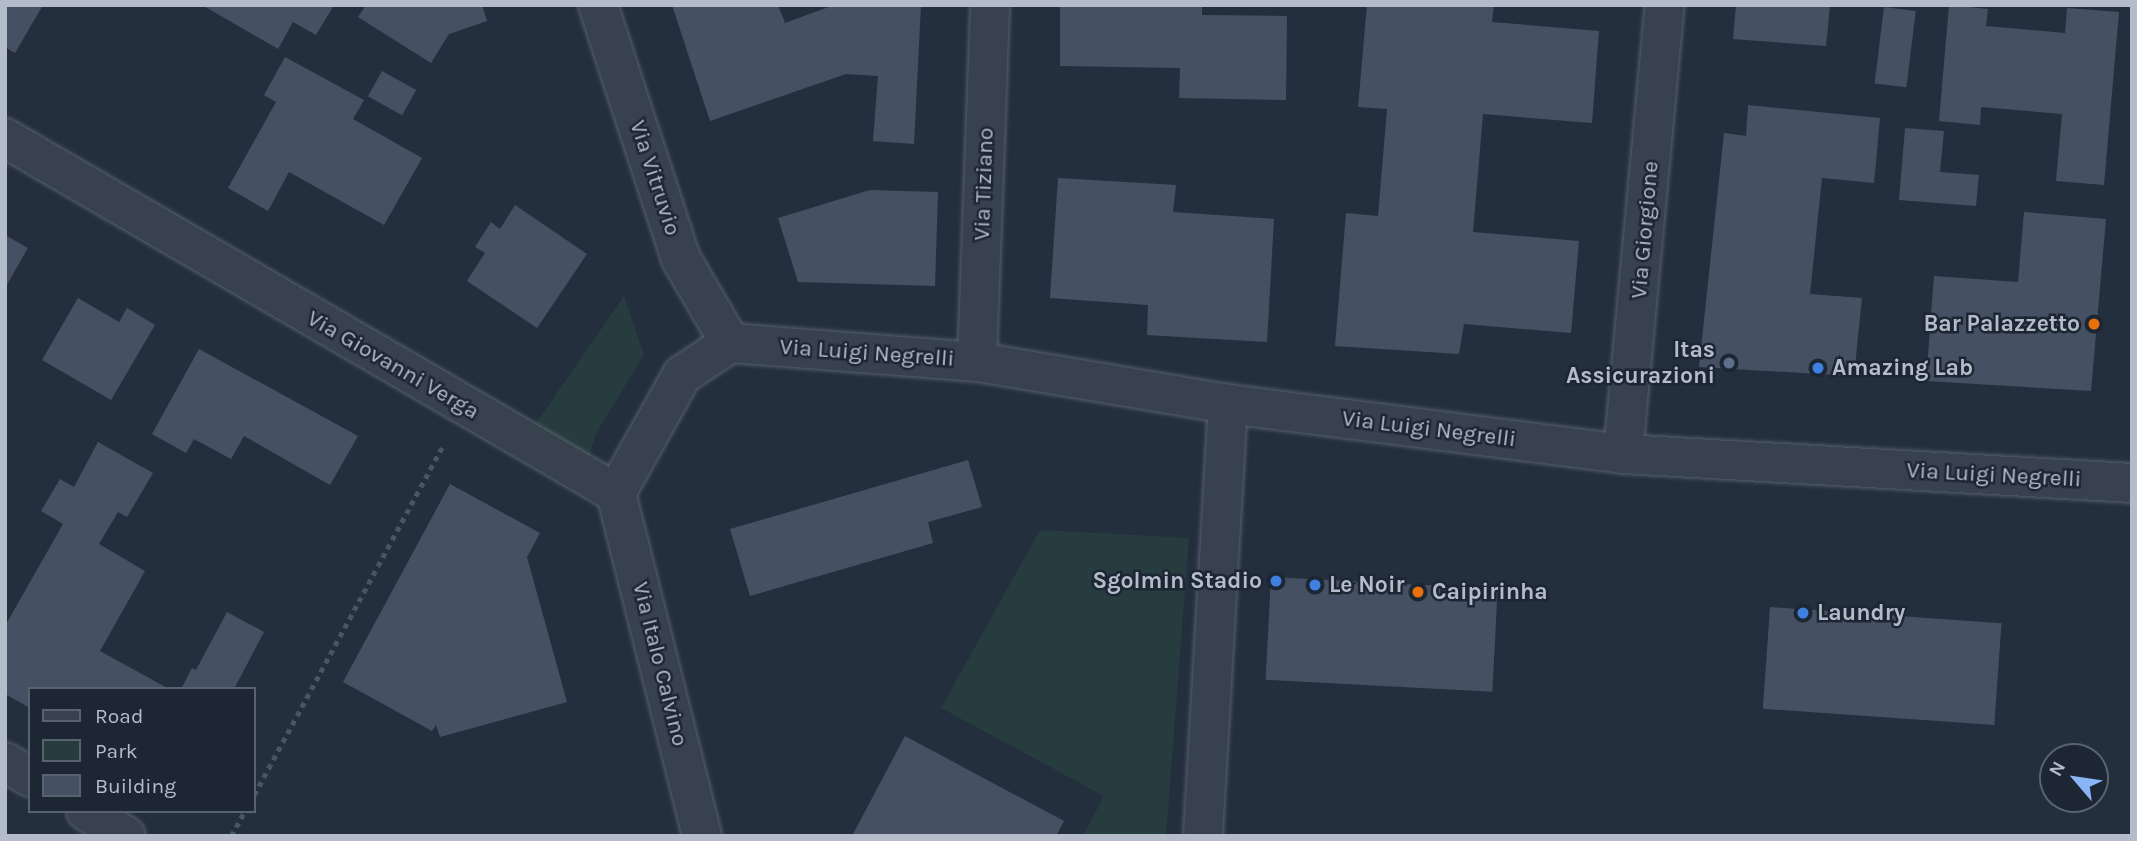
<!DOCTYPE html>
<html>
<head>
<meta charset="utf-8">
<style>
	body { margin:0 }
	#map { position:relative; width:2137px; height:841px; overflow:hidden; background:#242f3e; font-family:Karla,sans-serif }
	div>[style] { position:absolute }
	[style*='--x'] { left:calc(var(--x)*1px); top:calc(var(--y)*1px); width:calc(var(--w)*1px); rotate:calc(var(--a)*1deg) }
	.green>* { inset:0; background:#263c3f }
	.building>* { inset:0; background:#455162; transform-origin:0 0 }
	.path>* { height:4.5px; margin-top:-2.25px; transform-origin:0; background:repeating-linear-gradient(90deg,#44595c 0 5px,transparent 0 10px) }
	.roads { filter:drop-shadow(0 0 2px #565f6c) drop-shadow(0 0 2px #565f6c) }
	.minor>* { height:38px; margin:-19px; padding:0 19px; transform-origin:19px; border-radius:19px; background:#38414e }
	.dots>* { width:19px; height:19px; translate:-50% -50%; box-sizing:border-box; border:4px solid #1d2633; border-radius:50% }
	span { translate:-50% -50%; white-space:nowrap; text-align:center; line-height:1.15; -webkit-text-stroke:5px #1d2633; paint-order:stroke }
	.street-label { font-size:23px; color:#b4bcc9 }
	.poi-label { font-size:23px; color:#b4bcc9; font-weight:700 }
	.right { translate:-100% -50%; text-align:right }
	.left { translate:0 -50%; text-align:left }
	.frame { position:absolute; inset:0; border:7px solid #b4bcc9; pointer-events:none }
	.legend { position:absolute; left:28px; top:687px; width:228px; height:126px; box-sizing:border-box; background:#1d2633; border:2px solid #59626f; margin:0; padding:9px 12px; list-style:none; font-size:21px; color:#b4bcc9 }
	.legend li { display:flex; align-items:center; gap:14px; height:35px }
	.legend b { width:35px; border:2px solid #59626f }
	.north { position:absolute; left:2039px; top:743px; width:70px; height:70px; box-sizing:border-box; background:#1d2633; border:2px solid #59626f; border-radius:50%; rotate:299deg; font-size:19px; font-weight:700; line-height:28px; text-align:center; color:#b4bcc9 }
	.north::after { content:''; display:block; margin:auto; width:24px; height:32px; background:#8ab4f8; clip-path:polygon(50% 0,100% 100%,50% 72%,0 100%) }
</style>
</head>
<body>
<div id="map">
	<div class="green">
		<div style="clip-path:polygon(624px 296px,644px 355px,596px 433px,587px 464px,530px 432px)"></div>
		<div style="clip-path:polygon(1040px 530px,1189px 538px,1166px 836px,1083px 836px,1104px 796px,941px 708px)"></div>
	</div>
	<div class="building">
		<div style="clip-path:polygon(5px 5px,43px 5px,15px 53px,5px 47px)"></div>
		<div style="clip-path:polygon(202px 5px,334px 5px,316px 35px,293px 22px,278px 49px)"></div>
		<div style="clip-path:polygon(366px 5px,482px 5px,487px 21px,449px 34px,431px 63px,358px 17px)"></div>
		<div style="clip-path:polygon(672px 5px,778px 5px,785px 23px,834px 5px,921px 5px,914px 144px,873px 141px,878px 76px,846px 74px,710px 121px)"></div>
		<div style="clip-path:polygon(1060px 5px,1202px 5px,1202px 15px,1287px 16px,1286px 100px,1179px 98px,1180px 68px,1060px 66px)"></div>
		<div style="clip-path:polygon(1367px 5px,1494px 5px,1492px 22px,1599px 31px,1592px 123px,1483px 114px,1473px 232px,1579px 241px,1571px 333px,1464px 324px,1459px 354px,1335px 346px,1346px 213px,1378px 216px,1387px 109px,1358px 107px)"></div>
		<div style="clip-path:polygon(1736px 5px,1830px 5px,1826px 46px,1733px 39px)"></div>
		<div style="clip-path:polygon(1949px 5px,1988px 9px,1986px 26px,2065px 33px,2067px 8px,2119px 12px,2104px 185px,2056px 181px,2062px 114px,1981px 107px,1980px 125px,1939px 121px)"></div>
		<div style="left:1884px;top:7px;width:32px;height:77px;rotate:7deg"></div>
		<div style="clip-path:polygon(285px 57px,364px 100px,353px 119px,422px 158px,384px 225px,289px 172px,268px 211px,228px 188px,276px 102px,264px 95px)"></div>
		<div style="left:382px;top:71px;width:39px;height:29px;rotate:29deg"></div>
		<div style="clip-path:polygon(1748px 105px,1880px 118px,1874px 183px,1822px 178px,1810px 294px,1862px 298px,1854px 376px,1699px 367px,1724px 133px,1746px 136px)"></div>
		<div style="clip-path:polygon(1905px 128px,1944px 131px,1940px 172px,1979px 175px,1976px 206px,1899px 200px)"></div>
		<div style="clip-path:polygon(1058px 178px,1176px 185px,1173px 212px,1274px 219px,1267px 342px,1147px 335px,1148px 305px,1050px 298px)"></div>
		<div style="clip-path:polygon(870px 190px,938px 192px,935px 286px,798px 282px,778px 218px)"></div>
		<div style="clip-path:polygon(515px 205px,587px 254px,537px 328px,467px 281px,485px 253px,475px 247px,491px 222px,500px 229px)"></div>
		<div style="clip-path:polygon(2024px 212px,2106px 219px,2091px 391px,1926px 381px,1934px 276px,2018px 282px)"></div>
		<div style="clip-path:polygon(5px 235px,28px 248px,5px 288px)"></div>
		<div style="clip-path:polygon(78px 298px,119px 322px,127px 308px,155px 325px,111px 400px,42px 360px)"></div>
		<div style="clip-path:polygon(199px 349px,358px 436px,330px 485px,244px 436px,231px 459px,194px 439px,186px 453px,152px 434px)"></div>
		<div style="clip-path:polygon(98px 442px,153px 473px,127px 517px,118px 512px,99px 544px,145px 571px,100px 651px,169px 689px,30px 689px,30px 708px,5px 694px,5px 626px,63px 524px,41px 511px,60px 479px,74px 487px)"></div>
		<div style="clip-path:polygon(968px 460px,982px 507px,928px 522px,933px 543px,750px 596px,730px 529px)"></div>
		<div style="clip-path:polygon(450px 484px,540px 533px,527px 557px,567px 702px,440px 737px,436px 725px,432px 731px,343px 682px)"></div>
		<div style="left:1271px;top:577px;width:227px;height:103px;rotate:3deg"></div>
		<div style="left:1770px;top:607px;width:232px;height:102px;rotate:4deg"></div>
		<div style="clip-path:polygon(227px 612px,264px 632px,234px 689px,181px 689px,192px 668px,196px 670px)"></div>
		<div style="clip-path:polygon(905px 736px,1064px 821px,1056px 836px,852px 836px)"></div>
	</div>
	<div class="path">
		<div style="--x:254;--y:795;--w:395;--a:-61.6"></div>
		<div style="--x:231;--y:836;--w:29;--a:-61"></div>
	</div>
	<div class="roads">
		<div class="minor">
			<div style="--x:598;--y:5;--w:267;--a:71.9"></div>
			<div style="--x:681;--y:259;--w:97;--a:59.7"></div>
			<div style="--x:5;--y:138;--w:707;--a:30.16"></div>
			<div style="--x:730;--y:343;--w:248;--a:4.4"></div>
			<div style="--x:977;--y:362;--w:254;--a:9.5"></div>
			<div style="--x:1228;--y:404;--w:398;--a:7.2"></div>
			<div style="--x:1623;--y:454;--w:510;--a:3.26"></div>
			<div style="--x:977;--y:362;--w:357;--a:-87.9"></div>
			<div style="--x:1623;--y:454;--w:451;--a:-84.7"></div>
			<div style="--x:616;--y:493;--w:354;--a:75.9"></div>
			<div style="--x:616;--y:493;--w:135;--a:-60.8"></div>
			<div style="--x:682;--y:375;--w:58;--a:-33.7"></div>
			<div style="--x:5;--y:762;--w:29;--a:31"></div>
			<div style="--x:86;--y:811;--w:47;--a:32"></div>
			<div style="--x:1203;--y:836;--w:433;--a:-86.7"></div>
		</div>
	</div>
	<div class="dots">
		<div style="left:2094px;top:324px;background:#e8710a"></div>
		<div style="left:1729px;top:363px;background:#5c6f8a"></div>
		<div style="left:1818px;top:368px;background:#3f7fe0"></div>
		<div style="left:1276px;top:581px;background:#3f7fe0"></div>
		<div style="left:1315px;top:585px;background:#3f7fe0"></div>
		<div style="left:1418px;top:592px;background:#e8710a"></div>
		<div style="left:1803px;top:613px;background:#3f7fe0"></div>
	</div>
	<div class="street-label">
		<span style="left:655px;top:178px;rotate:72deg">Via Vitruvio</span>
		<span style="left:984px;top:184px;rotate:-88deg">Via Tiziano</span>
		<span style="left:1645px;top:230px;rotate:-85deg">Via Giorgione</span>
		<span style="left:867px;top:353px;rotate:4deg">Via Luigi Negrelli</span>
		<span style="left:393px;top:365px;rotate:30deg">Via Giovanni Verga</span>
		<span style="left:1429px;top:429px;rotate:7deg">Via Luigi Negrelli</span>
		<span style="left:1994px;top:475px;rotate:3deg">Via Luigi Negrelli</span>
		<span style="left:660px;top:664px;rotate:76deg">Via Italo Calvino</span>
	</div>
	<div class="poi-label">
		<span class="right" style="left:2080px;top:324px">Bar Palazzetto</span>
		<span class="right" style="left:1715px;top:363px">Itas<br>Assicurazioni</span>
		<span class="left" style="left:1832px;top:368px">Amazing Lab</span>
		<span class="right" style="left:1262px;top:581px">Sgolmin Stadio</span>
		<span class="left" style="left:1329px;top:585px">Le Noir</span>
		<span class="left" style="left:1432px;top:592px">Caipirinha</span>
		<span class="left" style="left:1817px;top:613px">Laundry</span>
	</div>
	<div class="frame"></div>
	<ul class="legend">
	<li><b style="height:9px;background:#38414e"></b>Road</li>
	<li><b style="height:19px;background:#263c3f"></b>Park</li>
	<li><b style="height:19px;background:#455162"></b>Building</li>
	</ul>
	<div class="north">N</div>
</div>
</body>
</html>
